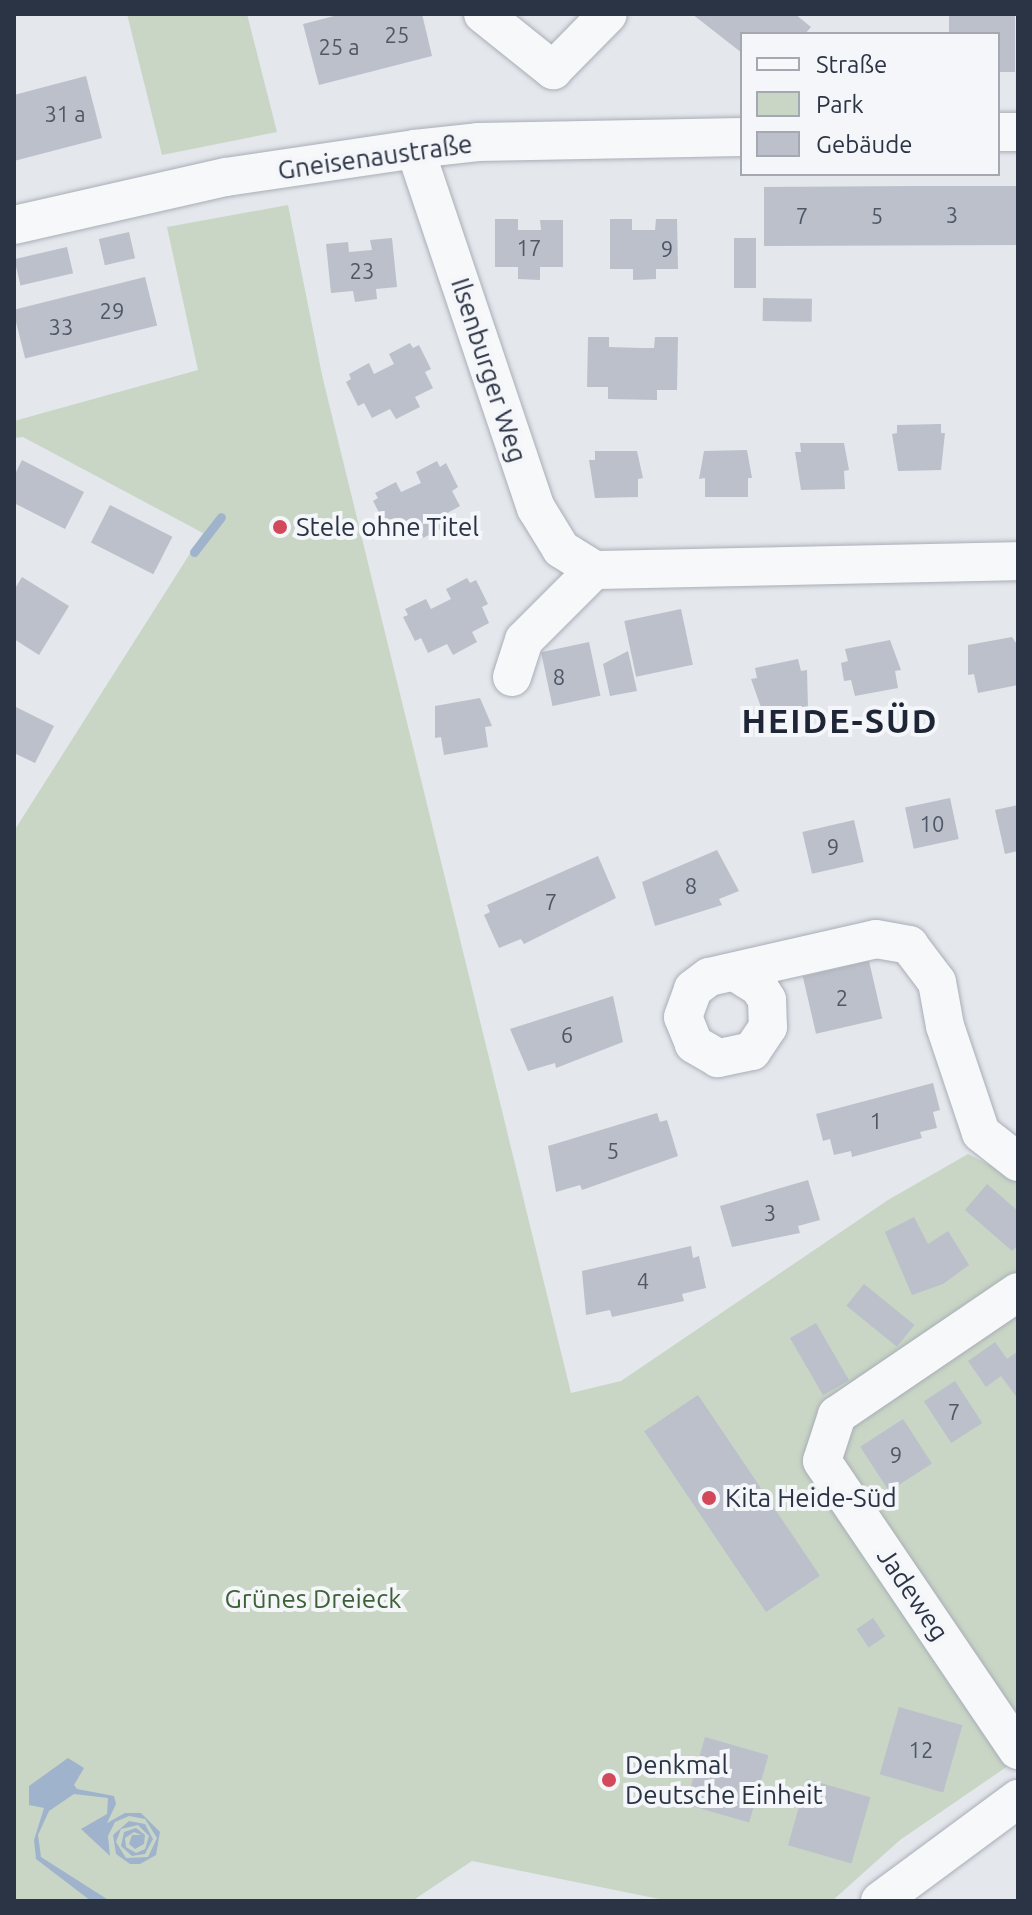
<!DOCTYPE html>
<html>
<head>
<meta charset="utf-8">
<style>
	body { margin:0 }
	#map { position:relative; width:1032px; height:1915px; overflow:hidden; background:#e4e7ec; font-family:Ubuntu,sans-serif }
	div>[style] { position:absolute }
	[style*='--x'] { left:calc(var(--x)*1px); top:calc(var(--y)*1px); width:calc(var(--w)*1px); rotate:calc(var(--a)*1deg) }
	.green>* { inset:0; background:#c9d6c5 }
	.water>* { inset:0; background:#9fb4cc }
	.stream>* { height:9px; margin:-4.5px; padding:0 4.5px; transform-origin:4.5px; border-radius:4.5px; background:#9fb4cc }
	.building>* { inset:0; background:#bbc0ca; transform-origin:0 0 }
	.roads { filter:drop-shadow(0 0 2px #a9aeb7) drop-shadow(0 0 2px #a9aeb7) }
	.minor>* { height:38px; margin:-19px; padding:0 19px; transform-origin:19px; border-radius:19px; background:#f7f8fa }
	.dots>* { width:22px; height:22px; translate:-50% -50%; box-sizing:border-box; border:4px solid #f4f6f9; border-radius:50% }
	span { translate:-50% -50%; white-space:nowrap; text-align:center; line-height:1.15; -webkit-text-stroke:8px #f4f6f9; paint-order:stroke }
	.number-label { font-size:22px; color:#4f5766 }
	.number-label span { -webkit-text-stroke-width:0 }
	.street-label { font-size:26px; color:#2b3445 }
	.poi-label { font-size:26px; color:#2b3445 }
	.left { translate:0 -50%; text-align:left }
	.park-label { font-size:26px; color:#3f6138 }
	.district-label { font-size:34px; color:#1d2536; font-weight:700; letter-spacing:2px }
	.frame { position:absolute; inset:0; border:16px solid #2b3445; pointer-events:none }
	.legend { position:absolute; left:740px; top:32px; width:260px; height:144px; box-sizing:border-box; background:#f4f6f9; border:2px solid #a4a8b1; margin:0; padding:10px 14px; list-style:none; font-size:24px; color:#2b3445 }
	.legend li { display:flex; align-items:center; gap:16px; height:40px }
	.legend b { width:40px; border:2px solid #a4a8b1 }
</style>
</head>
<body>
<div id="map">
	<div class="green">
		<div style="clip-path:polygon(127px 14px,247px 14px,277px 132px,162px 155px)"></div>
		<div style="clip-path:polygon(288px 205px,322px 375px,571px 1393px,621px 1381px,888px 1200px,968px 1154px,1018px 1179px,1018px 1759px,900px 1840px,832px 1901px,669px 1901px,472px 1861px,412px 1901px,14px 1901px,14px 831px,203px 533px,23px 437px,14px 438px,14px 421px,198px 370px,167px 227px)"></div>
	</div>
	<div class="water">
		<div style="clip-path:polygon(68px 1758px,84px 1768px,74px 1785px,77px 1789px,114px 1796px,116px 1804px,107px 1823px,125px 1813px,141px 1813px,160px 1832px,156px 1855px,140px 1864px,130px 1864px,116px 1854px,113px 1835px,129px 1821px,145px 1824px,153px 1839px,145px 1854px,132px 1856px,121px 1846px,124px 1832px,136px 1828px,145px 1835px,144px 1844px,135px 1849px,129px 1844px,132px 1835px,141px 1835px,134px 1832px,125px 1838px,126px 1847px,136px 1853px,145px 1849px,149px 1836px,138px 1825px,121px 1829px,116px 1842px,126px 1858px,148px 1857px,157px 1838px,145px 1819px,129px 1816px,115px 1822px,108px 1836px,110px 1856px,81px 1829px,107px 1814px,108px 1798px,74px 1794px,49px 1811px,38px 1835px,41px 1857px,110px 1901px,91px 1901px,36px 1859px,34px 1840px,44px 1808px,29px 1805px,29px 1786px)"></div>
	</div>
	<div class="stream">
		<div style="--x:194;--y:552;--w:44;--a:-52.4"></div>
	</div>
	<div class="building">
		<div style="clip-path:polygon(342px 14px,422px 14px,432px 56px,319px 85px,303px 24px)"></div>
		<div style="clip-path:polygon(692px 14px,795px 14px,811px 27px,805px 34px,742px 34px,742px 53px)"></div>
		<div style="clip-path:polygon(949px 14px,1015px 14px,1015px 72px,998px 72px,998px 34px,949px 34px)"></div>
		<div style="clip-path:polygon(86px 76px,102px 138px,14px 161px,14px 95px)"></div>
		<div style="clip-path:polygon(914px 186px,1018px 186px,1018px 245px,764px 246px,764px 187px)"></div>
		<div style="clip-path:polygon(495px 219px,518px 219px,518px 230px,541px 230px,540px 220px,563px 220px,563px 267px,540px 267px,540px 280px,518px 279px,518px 267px,495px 267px)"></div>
		<div style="clip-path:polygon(610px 219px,632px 219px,632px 230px,655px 230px,656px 219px,677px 219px,678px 269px,656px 269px,656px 279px,633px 280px,633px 269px,610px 269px)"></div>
		<div style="left:129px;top:232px;width:27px;height:31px;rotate:77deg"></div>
		<div style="clip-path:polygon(392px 238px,397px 287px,376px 289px,377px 299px,355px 302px,353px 291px,331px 293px,326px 244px,348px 242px,349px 252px,372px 250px,370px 240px)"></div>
		<div style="left:734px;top:238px;width:22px;height:50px"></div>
		<div style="left:67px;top:247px;width:27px;height:54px;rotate:77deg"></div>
		<div style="left:145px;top:277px;width:50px;height:136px;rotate:76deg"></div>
		<div style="left:763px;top:298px;width:49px;height:23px;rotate:1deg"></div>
		<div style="clip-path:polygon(588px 337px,609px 337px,609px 347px,641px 348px,654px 348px,655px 337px,678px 337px,677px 390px,657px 390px,657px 400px,608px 399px,608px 387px,587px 387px)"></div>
		<div style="clip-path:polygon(410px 343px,413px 348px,419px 345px,431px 369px,425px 372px,433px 388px,415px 397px,420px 407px,396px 419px,390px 409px,372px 418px,364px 403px,358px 406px,346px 382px,351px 379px,349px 374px,369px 363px,374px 374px,394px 364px,389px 354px)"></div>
		<div style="clip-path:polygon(941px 424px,941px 433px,945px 433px,941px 470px,898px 471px,892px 434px,897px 433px,897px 425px)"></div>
		<div style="clip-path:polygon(800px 443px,844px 443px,849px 470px,844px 471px,845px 489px,801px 490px,795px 452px,801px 452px)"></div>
		<div style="clip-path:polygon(747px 450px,752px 478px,748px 478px,748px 497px,705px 497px,705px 478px,699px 479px,704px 451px)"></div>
		<div style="clip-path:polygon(595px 451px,637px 451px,643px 478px,638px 479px,638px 497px,595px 498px,589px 460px,595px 460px)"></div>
		<div style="clip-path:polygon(22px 460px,84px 492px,65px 529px,14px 503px,14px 476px)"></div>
		<div style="clip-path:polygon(437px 461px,440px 467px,446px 463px,458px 487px,452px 491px,460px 506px,442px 516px,447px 526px,423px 538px,417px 527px,399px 537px,391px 521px,385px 524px,373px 501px,378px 498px,375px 493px,396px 482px,401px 492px,421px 483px,416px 472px)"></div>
		<div style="left:110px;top:505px;width:70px;height:42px;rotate:27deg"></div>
		<div style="clip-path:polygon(22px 577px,69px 606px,39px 655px,14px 639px,14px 590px)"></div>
		<div style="clip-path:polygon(467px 578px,470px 583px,476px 580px,488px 604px,482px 607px,489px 623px,472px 632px,477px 642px,453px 655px,447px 644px,428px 653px,421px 638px,415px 641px,403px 617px,408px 615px,405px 609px,426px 599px,431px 609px,451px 599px,446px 589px)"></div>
		<div style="left:681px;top:609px;width:57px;height:58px;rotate:78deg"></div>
		<div style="clip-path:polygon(1012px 637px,1018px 646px,1018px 685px,978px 693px,974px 674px,968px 675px,968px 645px)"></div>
		<div style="clip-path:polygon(890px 640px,901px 670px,895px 671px,898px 688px,855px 696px,851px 680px,844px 681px,841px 663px,848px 661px,845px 649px)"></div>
		<div style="left:589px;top:642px;width:55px;height:49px;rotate:78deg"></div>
		<div style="clip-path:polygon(628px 651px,637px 691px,610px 696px,603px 664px)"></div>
		<div style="clip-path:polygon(798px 659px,801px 671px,807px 670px,808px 708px,764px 716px,751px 679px,757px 678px,755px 668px)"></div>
		<div style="clip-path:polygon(480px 698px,492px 726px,485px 727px,488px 747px,444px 755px,441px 737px,435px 738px,435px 706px)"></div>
		<div style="clip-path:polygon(14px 706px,54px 726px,35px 763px,14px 753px)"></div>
		<div style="left:950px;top:798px;width:42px;height:46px;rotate:78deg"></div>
		<div style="clip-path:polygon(1018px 805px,1018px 851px,1005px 854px,995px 810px)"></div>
		<div style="left:854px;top:820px;width:43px;height:53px;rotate:77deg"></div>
		<div style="clip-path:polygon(717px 850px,739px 891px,719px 899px,722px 905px,655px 926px,642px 882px)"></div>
		<div style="clip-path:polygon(598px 856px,616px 898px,524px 944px,521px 939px,499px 948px,484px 915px,490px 912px,487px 905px)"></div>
		<div style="left:869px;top:961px;width:59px;height:68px;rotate:77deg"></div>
		<div style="clip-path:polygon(613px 996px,623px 1042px,556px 1068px,555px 1063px,528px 1071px,510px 1029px)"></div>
		<div style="clip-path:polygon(933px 1083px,940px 1110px,933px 1112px,937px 1128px,920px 1132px,922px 1138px,852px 1157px,851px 1151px,834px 1155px,830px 1139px,823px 1141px,816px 1114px)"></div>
		<div style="clip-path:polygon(657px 1113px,660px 1122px,667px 1120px,678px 1156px,582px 1190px,580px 1185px,556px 1192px,548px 1146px)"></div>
		<div style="clip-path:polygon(808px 1180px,820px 1220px,798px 1226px,800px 1233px,732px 1247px,720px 1206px)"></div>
		<div style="clip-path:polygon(987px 1184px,1018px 1211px,1018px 1245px,1012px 1251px,965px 1210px)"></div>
		<div style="clip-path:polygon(914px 1217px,928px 1244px,948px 1231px,969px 1265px,943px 1284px,912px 1295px,885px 1232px)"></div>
		<div style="clip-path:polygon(691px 1246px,693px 1258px,699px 1256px,706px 1288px,682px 1294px,684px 1301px,612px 1317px,610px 1310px,586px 1315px,582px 1271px)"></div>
		<div style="left:864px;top:1284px;width:65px;height:28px;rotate:39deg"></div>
		<div style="left:816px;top:1323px;width:66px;height:30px;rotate:60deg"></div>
		<div style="clip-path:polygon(995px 1342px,1007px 1359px,1018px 1351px,1018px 1399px,1001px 1376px,986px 1387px,968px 1361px)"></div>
		<div style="left:955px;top:1381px;width:50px;height:37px;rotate:57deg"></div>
		<div style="left:698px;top:1395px;width:218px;height:65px;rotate:56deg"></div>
		<div style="left:903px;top:1419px;width:53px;height:51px;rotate:57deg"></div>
		<div style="left:873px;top:1618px;width:22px;height:20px;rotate:56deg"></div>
		<div style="left:899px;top:1707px;width:66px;height:70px;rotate:16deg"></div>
		<div style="left:705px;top:1737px;width:66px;height:70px;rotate:16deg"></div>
		<div style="left:807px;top:1779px;width:66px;height:69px;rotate:16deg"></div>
	</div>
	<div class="roads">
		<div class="minor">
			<div style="--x:483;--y:14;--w:90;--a:38.7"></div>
			<div style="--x:553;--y:70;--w:78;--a:-45.5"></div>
			<div style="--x:998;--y:132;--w:20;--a:0"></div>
			<div style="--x:415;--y:149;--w:379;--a:71.4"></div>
			<div style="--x:536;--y:508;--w:48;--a:58.6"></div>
			<div style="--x:561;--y:549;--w:39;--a:32"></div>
			<div style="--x:594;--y:570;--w:424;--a:-1.2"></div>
			<div style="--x:14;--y:225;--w:217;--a:-12.8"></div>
			<div style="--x:226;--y:177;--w:191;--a:-8.4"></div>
			<div style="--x:415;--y:149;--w:63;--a:-6.3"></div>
			<div style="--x:478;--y:142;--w:264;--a:-1.1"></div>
			<div style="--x:512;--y:677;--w:39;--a:-72"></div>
			<div style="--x:524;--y:640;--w:99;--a:-45"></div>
			<div style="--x:738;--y:974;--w:25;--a:32"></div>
			<div style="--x:759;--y:987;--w:15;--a:58"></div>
			<div style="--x:767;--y:1000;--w:27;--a:88"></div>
			<div style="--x:768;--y:1027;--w:29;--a:124"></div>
			<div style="--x:752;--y:1051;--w:35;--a:168"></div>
			<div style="--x:718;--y:1058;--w:28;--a:-150"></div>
			<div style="--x:694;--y:1044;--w:29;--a:-112"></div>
			<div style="--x:683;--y:1017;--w:30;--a:-70"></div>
			<div style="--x:693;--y:989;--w:20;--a:-37"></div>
			<div style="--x:709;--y:977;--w:171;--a:-12.8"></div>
			<div style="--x:876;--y:939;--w:34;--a:10"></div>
			<div style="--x:909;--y:945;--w:46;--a:52.9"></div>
			<div style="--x:937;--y:982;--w:45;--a:79.7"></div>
			<div style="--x:945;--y:1026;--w:113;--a:71.4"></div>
			<div style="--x:981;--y:1133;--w:47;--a:38.1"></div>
			<div style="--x:1018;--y:1292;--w:219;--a:145.8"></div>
			<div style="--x:837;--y:1415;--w:48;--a:108.1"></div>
			<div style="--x:822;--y:1461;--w:349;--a:55.9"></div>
			<div style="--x:880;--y:1901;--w:172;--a:-36.5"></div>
		</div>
	</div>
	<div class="dots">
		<div style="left:280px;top:527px;background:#d1495b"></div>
		<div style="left:709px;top:1498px;background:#d1495b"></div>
		<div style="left:609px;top:1780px;background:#d1495b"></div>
	</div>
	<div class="number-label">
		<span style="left:397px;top:35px">25</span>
		<span style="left:339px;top:47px">25 a</span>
		<span style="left:65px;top:114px">31 a</span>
		<span style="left:952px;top:215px">3</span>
		<span style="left:802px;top:216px">7</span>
		<span style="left:877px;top:216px">5</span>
		<span style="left:529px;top:248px">17</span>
		<span style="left:667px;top:249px">9</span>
		<span style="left:362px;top:271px">23</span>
		<span style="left:112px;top:311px">29</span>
		<span style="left:61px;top:327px">33</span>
		<span style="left:559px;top:677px">8</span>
		<span style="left:932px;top:824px">10</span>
		<span style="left:833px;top:847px">9</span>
		<span style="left:691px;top:886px">8</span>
		<span style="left:551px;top:902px">7</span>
		<span style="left:842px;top:998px">2</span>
		<span style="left:567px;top:1035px">6</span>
		<span style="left:876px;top:1121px">1</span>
		<span style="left:613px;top:1151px">5</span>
		<span style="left:770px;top:1213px">3</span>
		<span style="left:643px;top:1281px">4</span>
		<span style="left:954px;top:1412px">7</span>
		<span style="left:896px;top:1455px">9</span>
		<span style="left:921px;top:1750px">12</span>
	</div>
	<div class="street-label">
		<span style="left:375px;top:157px;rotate:-8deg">Gneisenaustraße</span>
		<span style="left:489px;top:370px;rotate:72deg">Ilsenburger Weg</span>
		<span style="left:913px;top:1594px;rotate:56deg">Jadeweg</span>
	</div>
	<div class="poi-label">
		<span class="left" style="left:296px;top:527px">Stele ohne Titel</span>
		<span class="left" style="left:725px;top:1498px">Kita Heide-Süd</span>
		<span class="left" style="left:625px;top:1780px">Denkmal<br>Deutsche Einheit</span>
	</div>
	<div class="park-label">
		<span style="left:313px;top:1599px">Grünes Dreieck</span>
	</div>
	<div class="district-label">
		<span style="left:840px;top:721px">HEIDE-SÜD</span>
	</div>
	<div class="frame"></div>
	<ul class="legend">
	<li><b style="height:10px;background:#f7f8fa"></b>Straße</li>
	<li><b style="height:22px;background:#c9d6c5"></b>Park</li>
	<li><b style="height:22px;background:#bbc0ca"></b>Gebäude</li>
	</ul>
</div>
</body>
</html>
